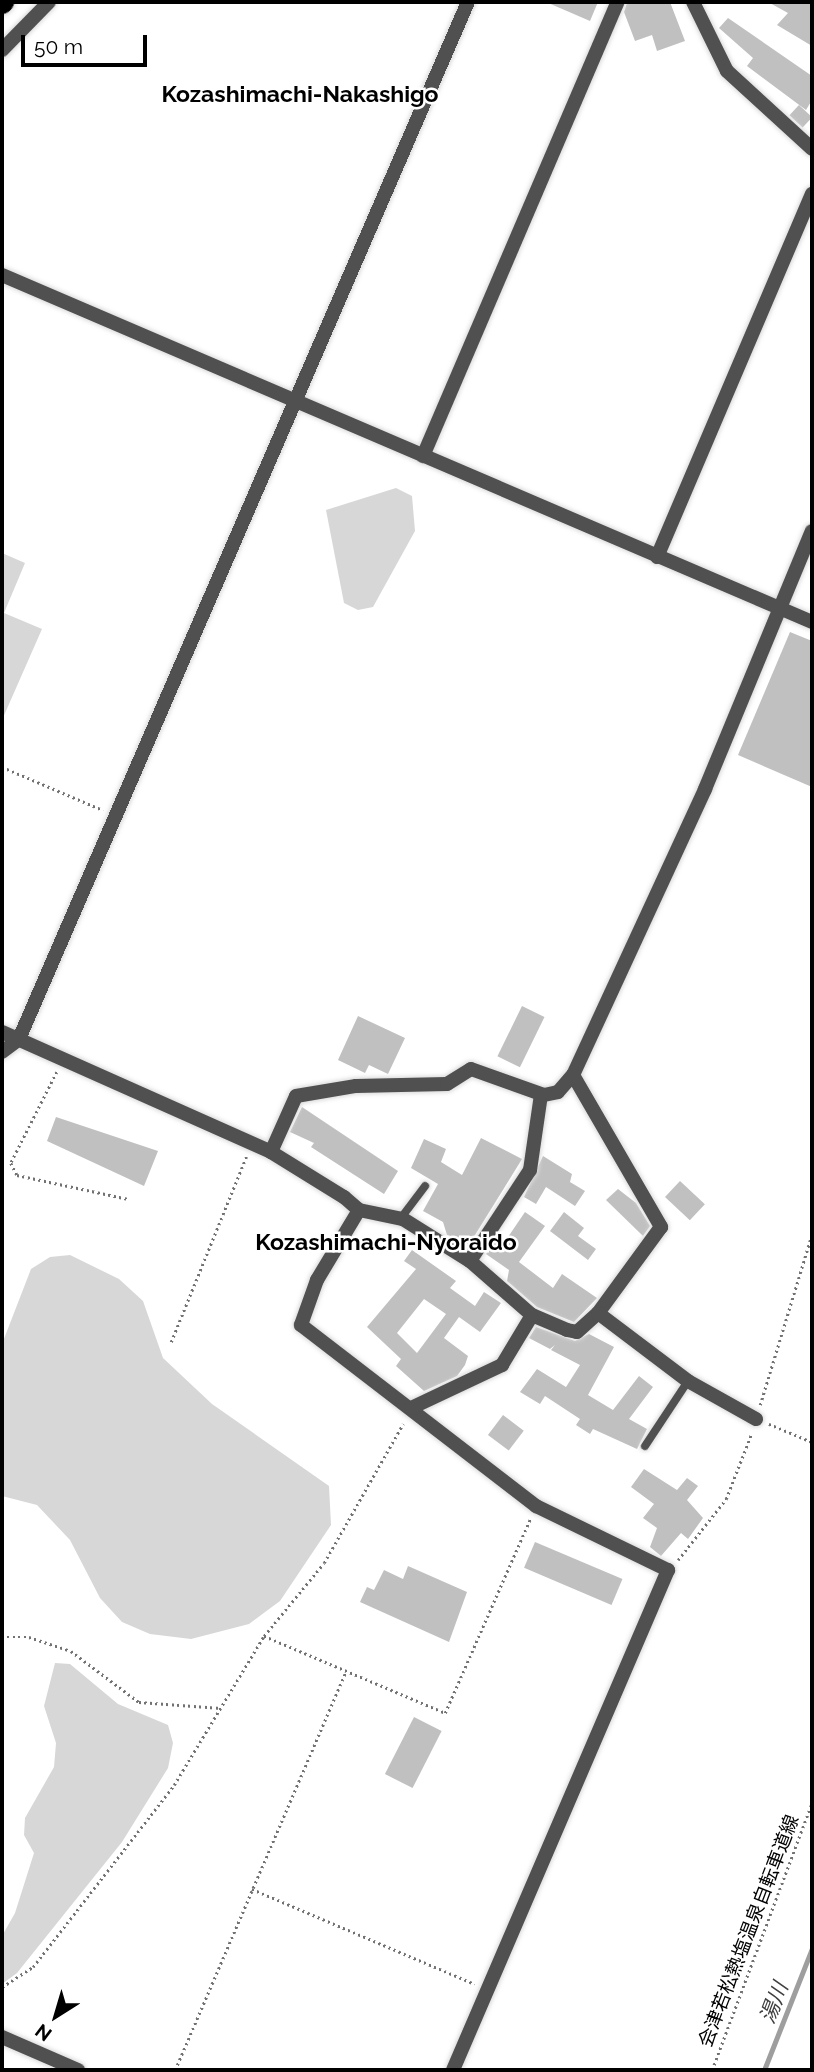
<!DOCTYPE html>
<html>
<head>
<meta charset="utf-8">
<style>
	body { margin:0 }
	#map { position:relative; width:814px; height:2072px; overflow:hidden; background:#fff; font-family:Raleway,"Noto Sans JP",sans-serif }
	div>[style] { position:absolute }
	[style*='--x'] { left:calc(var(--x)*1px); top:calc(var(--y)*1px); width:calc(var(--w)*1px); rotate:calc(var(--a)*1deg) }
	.green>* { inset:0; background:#d7d7d7 }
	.stream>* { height:5px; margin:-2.5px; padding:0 2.5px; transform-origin:2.5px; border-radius:2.5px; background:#9e9e9e }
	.building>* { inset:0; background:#c0c0c0; transform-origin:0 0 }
	.path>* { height:2.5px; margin-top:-1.25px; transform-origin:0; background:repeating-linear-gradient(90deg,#727272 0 2px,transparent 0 5.5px) }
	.roads { filter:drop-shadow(0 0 2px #dbdbdb) drop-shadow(0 0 2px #dbdbdb) }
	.service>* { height:8px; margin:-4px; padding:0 4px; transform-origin:4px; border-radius:4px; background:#505050 }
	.minor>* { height:14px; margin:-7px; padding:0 7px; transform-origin:7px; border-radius:7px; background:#505050 }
	.trunk>* { height:19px; margin:-9.5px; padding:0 9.5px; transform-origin:9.5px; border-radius:9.5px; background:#000 }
	span { translate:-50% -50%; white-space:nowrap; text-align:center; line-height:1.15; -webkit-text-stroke:5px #fff; paint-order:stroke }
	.street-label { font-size:19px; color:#000 }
	.water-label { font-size:21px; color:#3f3f3f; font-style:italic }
	.quarter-label { font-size:23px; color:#000; font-weight:700 }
	.frame { position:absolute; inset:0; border:4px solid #000; pointer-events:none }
	.north { position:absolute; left:21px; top:1981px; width:70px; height:70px; -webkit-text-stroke:5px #fff; paint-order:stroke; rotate:217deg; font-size:19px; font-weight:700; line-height:28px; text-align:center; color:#000 }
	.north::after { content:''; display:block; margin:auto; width:24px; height:32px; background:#000; clip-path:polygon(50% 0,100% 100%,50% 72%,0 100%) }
	.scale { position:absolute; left:21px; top:35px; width:126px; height:32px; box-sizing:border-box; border:4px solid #000; border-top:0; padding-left:9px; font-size:21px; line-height:24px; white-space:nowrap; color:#000; -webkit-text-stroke:5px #fff; paint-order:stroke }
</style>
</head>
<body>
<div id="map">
	<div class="green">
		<div style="clip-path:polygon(396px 488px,412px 496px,415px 531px,373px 607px,358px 610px,344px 603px,326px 510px)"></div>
		<div style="clip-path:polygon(2px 553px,25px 563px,4px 613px,42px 629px,2px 720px)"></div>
		<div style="clip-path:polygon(70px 1255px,119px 1279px,143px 1301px,163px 1358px,212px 1404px,329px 1486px,331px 1525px,280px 1601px,249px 1624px,191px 1639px,150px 1634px,122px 1622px,100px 1598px,70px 1540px,37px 1505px,2px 1496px,2px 1344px,31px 1269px,50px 1257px)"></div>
		<div style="clip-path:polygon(55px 1663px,70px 1664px,118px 1704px,168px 1725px,173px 1743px,168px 1768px,122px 1842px,17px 1973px,2px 1984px,2px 1936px,15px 1913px,34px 1853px,24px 1835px,25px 1818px,54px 1767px,56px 1743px,44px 1706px)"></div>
	</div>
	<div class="stream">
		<div style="--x:764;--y:2070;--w:131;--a:-68.5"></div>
	</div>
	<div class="building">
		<div style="clip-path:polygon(546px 2px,598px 2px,590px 21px)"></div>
		<div style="clip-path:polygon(670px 2px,685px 41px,657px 51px,652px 35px,635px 41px,624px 12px,627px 3px)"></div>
		<div style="clip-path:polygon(768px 2px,812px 2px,812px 46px,777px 25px,788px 13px)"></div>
		<div style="clip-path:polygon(728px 18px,812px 76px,812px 100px,806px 110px,747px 66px,753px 58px,719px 28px)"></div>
		<div style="left:799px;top:105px;width:18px;height:14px;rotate:43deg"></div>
		<div style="clip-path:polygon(790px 632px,812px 641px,812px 787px,738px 755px)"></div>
		<div style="left:522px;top:1006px;width:25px;height:56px;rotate:26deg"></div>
		<div style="clip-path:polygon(358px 1016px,405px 1038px,388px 1074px,369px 1065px,365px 1073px,338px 1060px)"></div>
		<div style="clip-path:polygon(302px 1107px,398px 1171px,384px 1194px,311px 1147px,314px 1143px,290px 1132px)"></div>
		<div style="clip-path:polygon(56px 1117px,158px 1151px,144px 1186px,47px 1141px)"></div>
		<div style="clip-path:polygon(481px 1138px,522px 1159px,467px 1248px,447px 1235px,443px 1222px,423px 1211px,438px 1184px,411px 1168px,424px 1139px,446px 1149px,441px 1162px,462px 1175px)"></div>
		<div style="clip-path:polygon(543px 1156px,572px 1174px,570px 1182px,585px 1191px,575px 1206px,546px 1187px,536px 1204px,524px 1197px)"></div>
		<div style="left:680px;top:1181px;width:34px;height:22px;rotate:43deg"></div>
		<div style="clip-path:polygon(618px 1189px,636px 1203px,650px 1226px,643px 1236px,606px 1200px)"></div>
		<div style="clip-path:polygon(525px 1212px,545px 1226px,519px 1262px,553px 1288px,562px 1274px,597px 1298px,574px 1322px,537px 1307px,507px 1281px,509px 1270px,486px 1254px,498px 1236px,506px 1240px)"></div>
		<div style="clip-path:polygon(564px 1212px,584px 1228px,578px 1236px,596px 1249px,588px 1260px,550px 1231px)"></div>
		<div style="clip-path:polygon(evenodd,412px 1250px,456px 1281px,450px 1288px,475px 1306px,484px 1292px,501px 1303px,480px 1332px,459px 1317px,444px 1338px,468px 1356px,465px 1365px,457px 1376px,424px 1391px,396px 1366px,401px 1359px,367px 1327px,416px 1269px,404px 1261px,412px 1250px,424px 1299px,446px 1314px,417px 1353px,397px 1333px,424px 1299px)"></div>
		<div style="clip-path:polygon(536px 1327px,575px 1341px,589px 1334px,614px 1347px,588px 1395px,613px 1410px,639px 1376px,653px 1387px,629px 1419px,647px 1429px,637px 1449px,593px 1429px,590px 1434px,576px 1425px,580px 1419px,545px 1396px,540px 1404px,520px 1392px,537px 1369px,566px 1387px,580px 1365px,551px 1350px,555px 1345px,550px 1349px,529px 1338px)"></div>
		<div style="left:503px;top:1415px;width:26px;height:25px;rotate:37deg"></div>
		<div style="clip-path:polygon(644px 1469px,677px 1490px,687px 1478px,698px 1486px,687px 1500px,703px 1518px,688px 1539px,681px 1533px,661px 1556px,650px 1547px,657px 1528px,643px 1518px,654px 1504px,631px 1487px)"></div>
		<div style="left:535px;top:1542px;width:95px;height:28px;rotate:23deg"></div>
		<div style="clip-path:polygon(408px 1566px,467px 1592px,449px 1642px,360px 1602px,367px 1587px,374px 1590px,384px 1570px,403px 1579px)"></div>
		<div style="left:414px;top:1717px;width:31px;height:64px;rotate:27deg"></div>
	</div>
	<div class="path">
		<div style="--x:2;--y:767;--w:110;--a:23.1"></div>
		<div style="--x:57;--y:1072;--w:102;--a:116.8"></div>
		<div style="--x:11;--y:1163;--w:13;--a:63"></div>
		<div style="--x:17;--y:1175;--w:114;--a:12.2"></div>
		<div style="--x:171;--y:1342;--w:200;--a:-67.9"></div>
		<div style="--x:760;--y:1405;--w:179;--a:-73.1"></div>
		<div style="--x:769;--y:1424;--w:47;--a:22.7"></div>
		<div style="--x:678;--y:1560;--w:78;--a:-51.8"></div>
		<div style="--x:726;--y:1499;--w:69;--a:-68.7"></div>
		<div style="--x:264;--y:1636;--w:197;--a:23"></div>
		<div style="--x:445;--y:1713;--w:212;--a:-66.3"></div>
		<div style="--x:2;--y:1637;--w:27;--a:0"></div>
		<div style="--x:29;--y:1637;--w:44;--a:18.4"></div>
		<div style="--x:71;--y:1651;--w:85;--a:36.9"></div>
		<div style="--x:139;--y:1702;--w:82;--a:4.2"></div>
		<div style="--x:252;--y:1889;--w:242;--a:23.1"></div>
		<div style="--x:2;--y:1987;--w:37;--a:-33"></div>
		<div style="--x:33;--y:1967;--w:230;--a:-52.2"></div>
		<div style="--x:174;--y:1785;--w:174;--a:-58.9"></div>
		<div style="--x:264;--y:1636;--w:94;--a:-50.6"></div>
		<div style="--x:324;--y:1563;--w:160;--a:-60.4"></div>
		<div style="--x:175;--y:2070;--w:432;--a:-66.8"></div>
		<div style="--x:712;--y:2070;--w:286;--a:-69.5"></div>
	</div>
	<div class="roads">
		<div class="service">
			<div style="--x:401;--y:1218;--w:40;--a:-53"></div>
			<div style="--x:645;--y:1446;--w:78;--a:-56.5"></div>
		</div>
		<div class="minor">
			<div style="--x:693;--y:2;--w:77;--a:63.8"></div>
			<div style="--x:727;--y:71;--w:115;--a:42.5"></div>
			<div style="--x:2;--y:50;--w:67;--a:-45.6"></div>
			<div style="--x:2;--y:275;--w:881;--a:23.19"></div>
			<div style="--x:423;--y:456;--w:494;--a:-66.8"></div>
			<div style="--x:657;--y:557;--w:395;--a:-66.9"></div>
			<div style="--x:2;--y:1032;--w:295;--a:24"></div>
			<div style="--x:271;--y:1152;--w:86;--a:31.7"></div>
			<div style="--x:344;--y:1197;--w:20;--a:41"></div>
			<div style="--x:359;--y:1210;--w:82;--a:121"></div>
			<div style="--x:317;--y:1280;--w:48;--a:109.6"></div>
			<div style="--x:301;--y:1325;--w:297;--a:37.6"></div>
			<div style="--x:536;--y:1506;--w:147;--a:25.9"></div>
			<div style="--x:668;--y:1570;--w:544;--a:113.27"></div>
			<div style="--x:2;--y:1052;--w:21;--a:-37"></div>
			<div style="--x:19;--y:1039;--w:1130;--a:-66.59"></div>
			<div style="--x:573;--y:1075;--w:176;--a:59.9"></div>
			<div style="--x:661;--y:1227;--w:107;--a:126.2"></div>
			<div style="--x:271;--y:1152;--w:61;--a:-65.9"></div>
			<div style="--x:296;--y:1096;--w:61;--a:-9.5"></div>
			<div style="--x:356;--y:1086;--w:91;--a:-1.3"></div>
			<div style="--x:447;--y:1084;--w:28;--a:-32"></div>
			<div style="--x:471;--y:1069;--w:77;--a:19.6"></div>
			<div style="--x:544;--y:1095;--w:14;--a:-12"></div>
			<div style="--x:558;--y:1092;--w:23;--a:-49"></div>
			<div style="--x:573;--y:1075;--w:315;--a:-65.2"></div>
			<div style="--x:705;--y:789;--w:279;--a:-67.5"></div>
			<div style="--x:359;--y:1210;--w:45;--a:11.6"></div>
			<div style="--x:403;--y:1219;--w:79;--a:32.1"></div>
			<div style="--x:470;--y:1261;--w:82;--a:41.1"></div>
			<div style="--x:532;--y:1315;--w:38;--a:23"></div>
			<div style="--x:567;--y:1330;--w:10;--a:11"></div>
			<div style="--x:577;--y:1332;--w:28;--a:-42"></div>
			<div style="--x:598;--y:1313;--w:113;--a:37.1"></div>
			<div style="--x:688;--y:1381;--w:78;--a:29.2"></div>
			<div style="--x:470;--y:1261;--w:109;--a:-56.6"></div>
			<div style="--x:530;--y:1170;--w:76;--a:-81.7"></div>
			<div style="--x:411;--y:1408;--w:101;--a:-25.3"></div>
			<div style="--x:502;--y:1365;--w:58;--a:-59"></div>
			<div style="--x:2;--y:2037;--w:83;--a:23.5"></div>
		</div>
		<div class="trunk">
			<div style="--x:2;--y:4;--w:3;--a:-45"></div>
		</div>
	</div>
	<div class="street-label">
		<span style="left:749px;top:1931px;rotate:-69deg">会津若松熱塩温泉自転車道線</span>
	</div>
	<div class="water-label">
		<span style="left:774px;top:2003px;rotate:-69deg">湯川</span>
	</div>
	<div class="quarter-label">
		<span style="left:300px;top:94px">Kozashimachi-Nakashigo</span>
		<span style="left:386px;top:1242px">Kozashimachi-Nyoraido</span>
	</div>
	<div class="frame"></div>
	<div class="north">N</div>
	<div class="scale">50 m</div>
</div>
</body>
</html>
